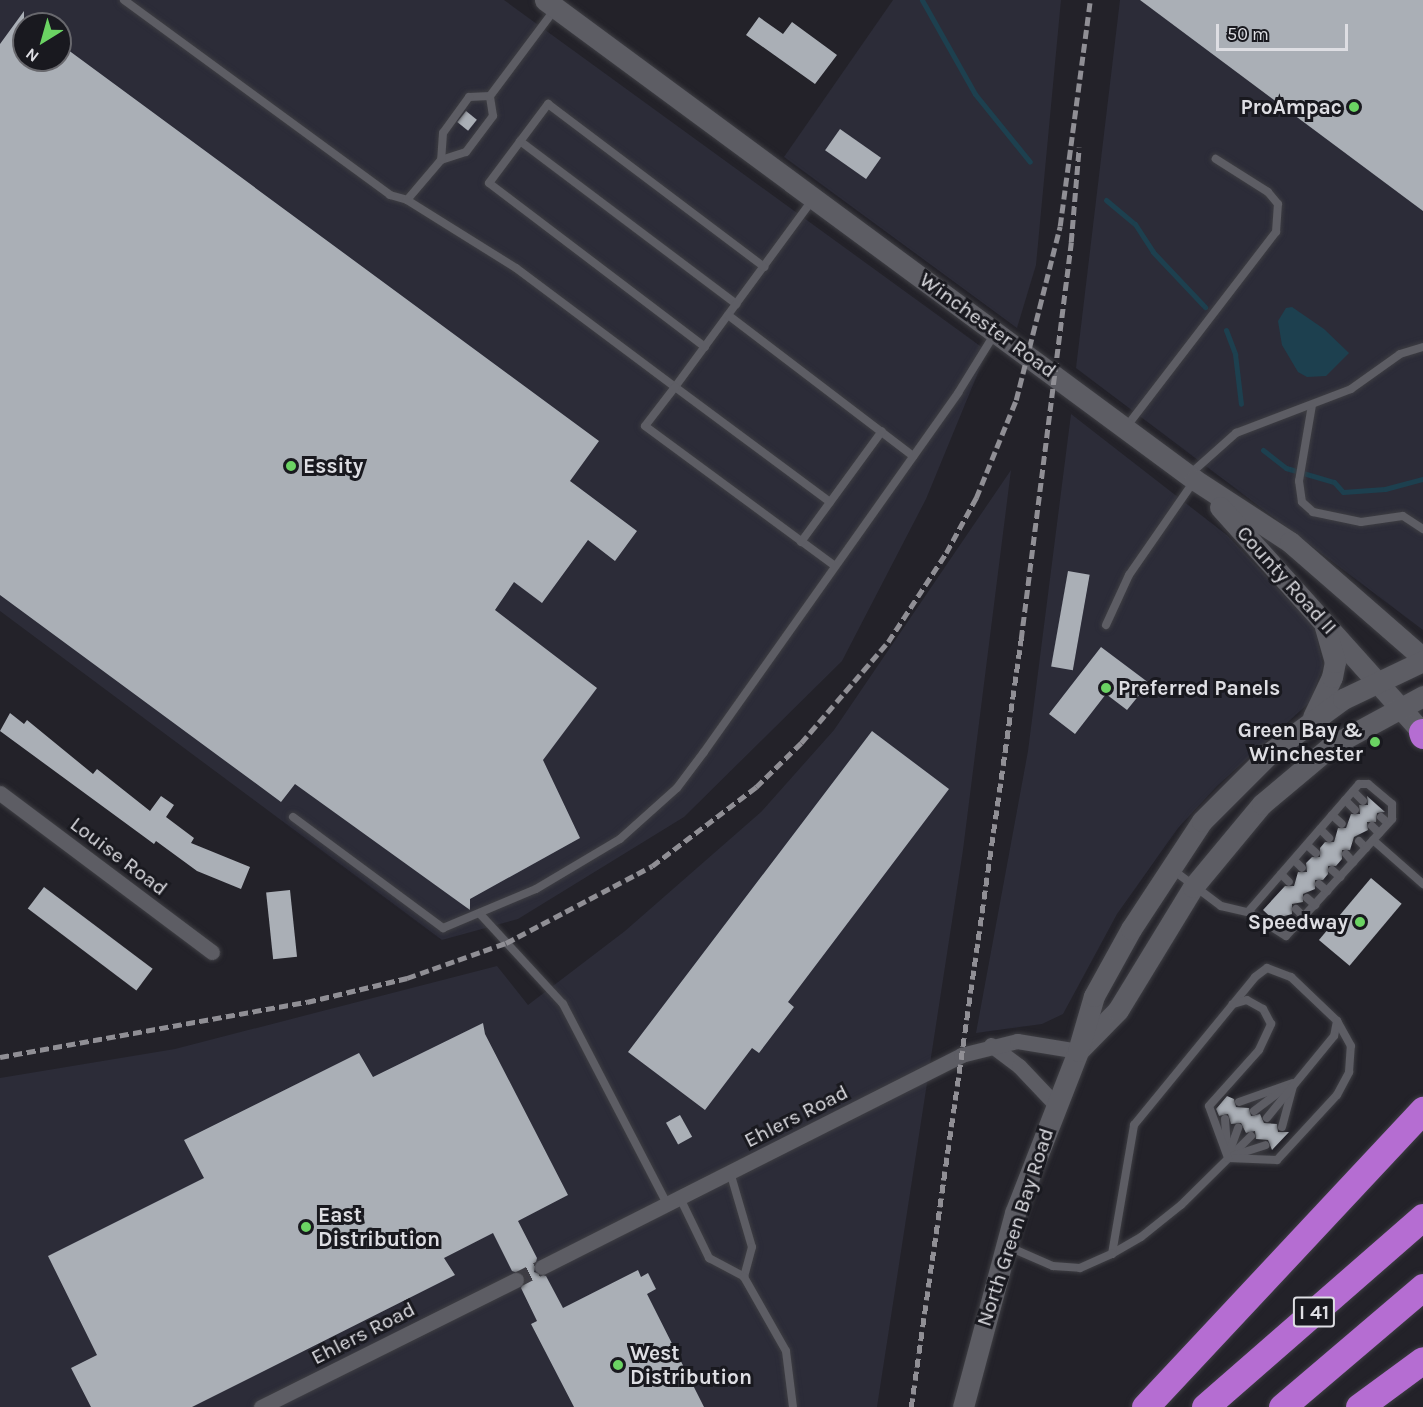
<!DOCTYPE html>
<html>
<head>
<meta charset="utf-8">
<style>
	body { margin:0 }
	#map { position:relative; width:1423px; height:1407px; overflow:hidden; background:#232229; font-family:Karla,sans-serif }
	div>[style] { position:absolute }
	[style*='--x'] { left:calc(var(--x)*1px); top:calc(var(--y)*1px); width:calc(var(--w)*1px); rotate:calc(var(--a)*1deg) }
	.built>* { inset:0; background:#2c2c38 }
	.water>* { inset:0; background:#1d404f }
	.stream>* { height:5px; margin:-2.5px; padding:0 2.5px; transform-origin:2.5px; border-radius:2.5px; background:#1d404f }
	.building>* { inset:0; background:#aaafb6; transform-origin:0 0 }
	.street-tunnel>* { height:15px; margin-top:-7.5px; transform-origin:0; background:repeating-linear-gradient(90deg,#3f3e45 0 15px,transparent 0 23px) }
	.roads { filter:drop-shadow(0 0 2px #3e3e43) drop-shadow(0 0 2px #3e3e43) }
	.lane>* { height:8px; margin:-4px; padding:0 4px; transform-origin:4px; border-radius:4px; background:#5d5d64 }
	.street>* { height:15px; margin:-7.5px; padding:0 7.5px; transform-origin:7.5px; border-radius:7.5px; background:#5d5d64 }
	.secondary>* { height:21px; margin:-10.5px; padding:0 10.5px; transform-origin:10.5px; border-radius:10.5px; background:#5d5d64 }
	.highway>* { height:27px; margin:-13.5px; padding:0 13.5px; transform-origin:13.5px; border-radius:13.5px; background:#b56dd2 }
	.rail>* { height:4.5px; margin-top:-2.25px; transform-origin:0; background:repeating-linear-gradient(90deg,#908f95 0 9px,transparent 0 13.5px) }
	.dots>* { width:16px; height:16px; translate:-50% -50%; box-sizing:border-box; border:3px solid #19191f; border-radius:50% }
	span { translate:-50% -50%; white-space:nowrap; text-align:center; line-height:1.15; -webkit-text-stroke:6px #19191f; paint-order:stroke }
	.shield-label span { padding:2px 4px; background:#19191f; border:2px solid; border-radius:4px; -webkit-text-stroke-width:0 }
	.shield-label { font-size:20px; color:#dedee3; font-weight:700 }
	.poi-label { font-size:21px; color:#dedee3; font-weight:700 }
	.right { translate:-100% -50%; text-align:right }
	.left { translate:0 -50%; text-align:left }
	.street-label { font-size:21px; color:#dedee3 }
	.north { position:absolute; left:12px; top:12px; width:60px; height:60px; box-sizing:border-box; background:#19191f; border:2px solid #68686d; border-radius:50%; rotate:217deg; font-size:16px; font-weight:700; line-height:24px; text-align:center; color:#dedee3 }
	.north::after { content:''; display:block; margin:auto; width:21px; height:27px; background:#6bd363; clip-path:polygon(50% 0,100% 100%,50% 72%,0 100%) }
	.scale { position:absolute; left:1216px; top:24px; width:132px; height:27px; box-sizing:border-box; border:3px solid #dedee3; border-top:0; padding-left:8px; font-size:18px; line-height:21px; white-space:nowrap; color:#dedee3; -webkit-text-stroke:4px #19191f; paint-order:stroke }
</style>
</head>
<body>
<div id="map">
	<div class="built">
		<div style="clip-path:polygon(evenodd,0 0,504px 0,987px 351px,926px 499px,842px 661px,684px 817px,518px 919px,442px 940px,0 611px,0 0,24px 24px,60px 24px,60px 60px,24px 60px,24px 24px)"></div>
		<div style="clip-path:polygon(893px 0,1061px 0,1036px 265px,1017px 328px,784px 157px)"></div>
		<div style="clip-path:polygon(1120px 0,1423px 0,1423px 630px,1076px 368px)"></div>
		<div style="clip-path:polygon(1071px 414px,1228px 536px,1315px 628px,1323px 666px,1310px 702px,1217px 786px,1178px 828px,1117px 914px,1063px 1014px,1042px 1024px,976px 1033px,1028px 751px)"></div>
		<div style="clip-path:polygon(1011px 470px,963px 850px,877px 1407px,0 1407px,0 1078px,175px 1049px,497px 966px,528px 1005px,625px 931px,761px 812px,834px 730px)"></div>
	</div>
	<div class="water">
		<div style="clip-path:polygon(1292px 307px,1324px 329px,1349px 353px,1326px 376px,1307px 377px,1298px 372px,1282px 345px,1278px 321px,1286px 308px)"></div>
	</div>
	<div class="stream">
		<div style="--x:922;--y:0;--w:108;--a:60.6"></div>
		<div style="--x:975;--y:94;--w:87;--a:51"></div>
		<div style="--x:1106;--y:200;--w:38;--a:40"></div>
		<div style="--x:1135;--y:224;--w:33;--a:57"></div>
		<div style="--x:1153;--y:252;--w:76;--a:46.6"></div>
		<div style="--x:1226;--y:330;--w:26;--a:69"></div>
		<div style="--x:1235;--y:354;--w:50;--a:83.2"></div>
		<div style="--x:1263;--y:450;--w:29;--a:38"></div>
		<div style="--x:1286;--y:468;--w:50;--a:16.3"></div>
		<div style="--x:1334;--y:482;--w:13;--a:48"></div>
		<div style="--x:1343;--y:492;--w:42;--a:-4.1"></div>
		<div style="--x:1385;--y:489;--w:39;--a:-15"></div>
	</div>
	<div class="building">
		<div style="clip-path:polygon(1140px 0,1423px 0,1423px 211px)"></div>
		<div style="clip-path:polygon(24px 11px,24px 60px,60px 60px,60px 44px,599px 441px,570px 481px,637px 531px,615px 561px,588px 540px,542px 603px,514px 582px,495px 610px,597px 688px,543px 760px,580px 838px,470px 899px,470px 910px,295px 784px,281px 802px,0 595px,0 44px)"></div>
		<div style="clip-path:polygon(759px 17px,783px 34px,792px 22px,837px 55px,815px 84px,746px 35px)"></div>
		<div style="left:466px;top:111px;width:14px;height:14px;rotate:39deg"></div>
		<div style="left:840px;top:129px;width:50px;height:26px;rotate:35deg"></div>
		<div style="left:1068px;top:571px;width:22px;height:97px;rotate:10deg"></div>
		<div style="clip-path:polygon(1101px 647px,1149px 683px,1127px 710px,1106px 694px,1075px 734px,1049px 714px)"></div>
		<div style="clip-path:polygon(10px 713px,24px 724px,27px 720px,93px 774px,97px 769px,150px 811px,161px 796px,174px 805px,166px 817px,194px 838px,191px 843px,250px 867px,241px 889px,197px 871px,156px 841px,154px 844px,0 731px)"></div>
		<div style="clip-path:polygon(872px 731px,949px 789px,788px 1002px,794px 1007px,759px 1053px,752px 1048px,705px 1110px,628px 1052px)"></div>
		<div style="clip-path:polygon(1367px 796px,1385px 812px,1377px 813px,1376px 822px,1367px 822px,1368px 830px,1354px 837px,1350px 850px,1342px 850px,1342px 859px,1336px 866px,1328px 866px,1328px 874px,1323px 880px,1315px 880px,1315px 889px,1303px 894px,1303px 902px,1292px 904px,1292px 914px,1281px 917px,1278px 924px,1263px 910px,1285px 886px,1294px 886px,1298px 872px,1307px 872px,1306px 863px,1312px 857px,1320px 857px,1320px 848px,1325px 842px,1334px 842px,1338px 828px,1346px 828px,1351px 814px,1360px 814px,1359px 805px,1368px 805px)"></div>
		<div style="left:1371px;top:878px;width:40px;height:81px;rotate:40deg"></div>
		<div style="left:44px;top:887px;width:136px;height:27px;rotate:37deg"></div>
		<div style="left:290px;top:890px;width:67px;height:24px;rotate:84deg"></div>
		<div style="clip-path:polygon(483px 1023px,485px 1034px,568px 1195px,518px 1221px,537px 1258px,534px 1272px,546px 1276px,563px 1308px,638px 1270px,641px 1277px,648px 1273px,656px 1289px,647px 1294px,704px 1407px,574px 1407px,531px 1324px,537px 1321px,521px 1288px,525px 1276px,512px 1271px,493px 1233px,444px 1258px,455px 1275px,192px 1407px,91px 1407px,71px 1368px,97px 1355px,48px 1256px,204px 1178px,184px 1140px,359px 1053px,373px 1077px)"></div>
		<div style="clip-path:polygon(1227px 1096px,1234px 1099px,1236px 1107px,1249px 1108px,1251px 1116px,1260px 1114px,1264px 1123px,1277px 1124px,1278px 1132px,1289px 1132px,1272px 1150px,1268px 1140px,1256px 1139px,1255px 1131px,1246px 1133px,1241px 1123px,1231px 1124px,1228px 1114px,1219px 1116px,1216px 1109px)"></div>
		<div style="left:680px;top:1115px;width:25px;height:16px;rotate:61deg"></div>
	</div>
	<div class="street-tunnel">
		<div style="--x:516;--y:1280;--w:29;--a:-27"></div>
	</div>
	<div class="roads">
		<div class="lane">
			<div style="--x:124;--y:0;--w:330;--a:36.2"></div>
			<div style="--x:390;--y:195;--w:18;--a:16"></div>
			<div style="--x:407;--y:200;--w:52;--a:-49.6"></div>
			<div style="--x:441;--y:160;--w:26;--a:-18"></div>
			<div style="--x:466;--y:152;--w:45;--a:-53.1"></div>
			<div style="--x:493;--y:116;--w:20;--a:-99"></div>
			<div style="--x:490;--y:96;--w:21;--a:177"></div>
			<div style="--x:469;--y:97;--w:44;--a:125.8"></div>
			<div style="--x:443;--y:133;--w:27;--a:94"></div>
			<div style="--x:490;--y:96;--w:109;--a:-53.2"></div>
			<div style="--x:520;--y:141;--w:271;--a:37"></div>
			<div style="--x:407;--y:200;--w:128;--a:32"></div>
			<div style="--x:516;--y:268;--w:199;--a:36.8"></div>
			<div style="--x:675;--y:387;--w:233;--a:-53.7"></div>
			<div style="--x:728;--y:315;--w:233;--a:37.3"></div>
			<div style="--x:705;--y:347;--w:271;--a:-142.8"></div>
			<div style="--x:489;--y:183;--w:99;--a:-53.2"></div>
			<div style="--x:548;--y:104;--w:271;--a:37"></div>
			<div style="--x:1312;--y:405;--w:77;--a:99.7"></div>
			<div style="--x:1299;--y:481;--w:21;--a:82"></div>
			<div style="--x:1302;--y:502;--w:15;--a:42"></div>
			<div style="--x:1313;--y:512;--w:49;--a:11.8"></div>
			<div style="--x:1361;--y:522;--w:42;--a:-8.1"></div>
			<div style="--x:1403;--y:516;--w:24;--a:33"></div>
			<div style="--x:1127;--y:426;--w:245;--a:-52.5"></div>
			<div style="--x:1276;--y:232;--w:28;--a:-86"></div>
			<div style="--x:1278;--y:204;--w:16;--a:-130"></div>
			<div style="--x:1268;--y:192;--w:62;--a:-147.6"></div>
			<div style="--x:1190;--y:474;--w:62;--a:-41.7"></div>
			<div style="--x:1236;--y:433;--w:123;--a:-20.9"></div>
			<div style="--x:1351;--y:389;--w:60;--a:-35.5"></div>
			<div style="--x:1400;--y:354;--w:24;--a:-17"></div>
			<div style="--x:830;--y:502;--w:193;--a:-143.4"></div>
			<div style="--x:675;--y:387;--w:49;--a:127.6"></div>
			<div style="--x:645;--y:426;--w:236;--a:36.4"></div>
			<div style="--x:801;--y:542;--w:137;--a:-53.9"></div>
			<div style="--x:1106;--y:625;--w:55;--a:-65.3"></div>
			<div style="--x:1129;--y:575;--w:114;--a:-55.3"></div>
			<div style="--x:1353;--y:791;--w:14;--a:45"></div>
			<div style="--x:1345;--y:800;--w:14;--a:45"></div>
			<div style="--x:1332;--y:815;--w:13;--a:42"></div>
			<div style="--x:293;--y:817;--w:187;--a:36.5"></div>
			<div style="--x:443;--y:928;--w:101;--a:-22.8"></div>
			<div style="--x:536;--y:889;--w:98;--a:-30.8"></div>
			<div style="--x:620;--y:839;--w:76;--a:-41.8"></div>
			<div style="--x:677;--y:788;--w:45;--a:-53.1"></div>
			<div style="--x:704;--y:752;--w:440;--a:-54.7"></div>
			<div style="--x:958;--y:393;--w:68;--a:-58.2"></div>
			<div style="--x:1381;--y:817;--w:9;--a:41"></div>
			<div style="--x:1372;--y:826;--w:10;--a:45"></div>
			<div style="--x:1320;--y:829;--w:13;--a:45"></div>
			<div style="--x:1373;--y:840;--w:67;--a:41.3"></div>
			<div style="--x:1359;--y:841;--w:10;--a:45"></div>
			<div style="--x:1307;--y:845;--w:12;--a:42"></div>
			<div style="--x:1346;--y:854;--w:11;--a:49"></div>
			<div style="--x:1294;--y:860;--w:11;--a:45"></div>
			<div style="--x:1173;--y:870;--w:60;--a:36.9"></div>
			<div style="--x:1221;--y:906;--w:28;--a:13"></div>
			<div style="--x:1248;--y:912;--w:45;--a:32.3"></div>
			<div style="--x:1286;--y:936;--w:158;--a:-47.8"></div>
			<div style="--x:1392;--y:819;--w:15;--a:-90"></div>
			<div style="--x:1392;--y:804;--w:31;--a:-140"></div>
			<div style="--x:1368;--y:784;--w:9;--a:180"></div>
			<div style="--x:1359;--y:784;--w:169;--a:130.9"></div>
			<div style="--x:1332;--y:870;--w:11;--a:41"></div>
			<div style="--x:1281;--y:874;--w:11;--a:45"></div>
			<div style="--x:1319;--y:884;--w:11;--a:41"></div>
			<div style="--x:1307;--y:898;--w:11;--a:41"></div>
			<div style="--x:1296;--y:909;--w:11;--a:45"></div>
			<div style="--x:480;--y:914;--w:122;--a:47.3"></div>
			<div style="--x:563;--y:1004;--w:225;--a:62.5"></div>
			<div style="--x:1285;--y:922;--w:10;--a:45"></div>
			<div style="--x:1239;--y:1102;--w:57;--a:-19.4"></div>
			<div style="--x:1254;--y:1111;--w:39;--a:-37"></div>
			<div style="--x:1225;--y:1119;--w:28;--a:86"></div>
			<div style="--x:1282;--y:1127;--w:42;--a:-75"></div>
			<div style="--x:1251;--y:1136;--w:98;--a:135.4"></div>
			<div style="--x:1181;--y:1205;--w:51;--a:141.3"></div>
			<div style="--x:1141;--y:1237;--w:34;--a:150"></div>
			<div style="--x:1112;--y:1254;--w:131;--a:-80.3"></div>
			<div style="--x:1134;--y:1125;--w:191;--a:-50.7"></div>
			<div style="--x:1255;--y:977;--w:15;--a:-37"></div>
			<div style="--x:1267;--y:968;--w:26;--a:21"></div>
			<div style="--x:1291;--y:977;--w:64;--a:43.7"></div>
			<div style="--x:1337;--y:1021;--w:15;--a:101"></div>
			<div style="--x:1334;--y:1036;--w:106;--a:129.3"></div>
			<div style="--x:1229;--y:1153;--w:27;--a:-70"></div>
			<div style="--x:1232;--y:1156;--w:35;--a:-18"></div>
			<div style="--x:1228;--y:1158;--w:49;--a:2.3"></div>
			<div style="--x:1277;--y:1160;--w:88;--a:-47.3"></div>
			<div style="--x:1337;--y:1095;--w:26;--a:-62"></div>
			<div style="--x:1349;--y:1072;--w:26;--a:-86"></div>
			<div style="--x:1351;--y:1046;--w:29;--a:-119"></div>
			<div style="--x:1228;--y:1158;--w:55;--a:-110.1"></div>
			<div style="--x:1209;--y:1106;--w:75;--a:-48.2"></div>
			<div style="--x:1259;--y:1050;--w:29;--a:-65"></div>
			<div style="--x:1271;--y:1024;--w:17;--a:-118"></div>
			<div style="--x:1263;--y:1009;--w:18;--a:-151"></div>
			<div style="--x:1247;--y:1000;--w:15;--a:164"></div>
			<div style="--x:730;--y:1172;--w:78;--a:73.7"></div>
			<div style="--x:752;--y:1247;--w:31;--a:105"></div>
			<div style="--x:680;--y:1198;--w:67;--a:64.2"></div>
			<div style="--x:709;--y:1258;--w:40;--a:28"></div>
			<div style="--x:744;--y:1277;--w:85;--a:60.4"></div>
			<div style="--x:786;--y:1351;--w:56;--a:82.9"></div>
			<div style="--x:1009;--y:1247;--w:48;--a:23.4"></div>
			<div style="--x:1053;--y:1266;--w:27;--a:4"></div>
			<div style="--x:1080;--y:1268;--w:35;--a:-24"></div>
		</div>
		<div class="street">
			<div style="--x:0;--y:793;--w:265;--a:36.9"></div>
			<div style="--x:991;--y:1045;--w:35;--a:37"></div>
			<div style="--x:1019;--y:1066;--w:52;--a:46.5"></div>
			<div style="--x:542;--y:1267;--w:470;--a:-26.8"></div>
			<div style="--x:961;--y:1055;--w:58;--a:-14"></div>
			<div style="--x:1017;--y:1041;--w:62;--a:9.3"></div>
			<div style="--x:261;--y:1407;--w:285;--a:-26.5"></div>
		</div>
		<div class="secondary">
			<div style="--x:545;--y:0;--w:808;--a:36.44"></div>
			<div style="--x:1195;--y:480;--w:113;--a:33.1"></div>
			<div style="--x:1290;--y:542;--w:176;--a:41.1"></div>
			<div style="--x:1220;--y:507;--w:304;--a:48.1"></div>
			<div style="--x:1313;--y:717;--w:44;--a:-64.6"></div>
			<div style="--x:1332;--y:677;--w:15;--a:-79"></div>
			<div style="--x:1335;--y:662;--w:37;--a:-106"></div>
			<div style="--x:1080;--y:1049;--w:54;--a:-45.7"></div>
			<div style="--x:1118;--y:1010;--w:144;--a:-58.6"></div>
			<div style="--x:1193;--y:887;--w:108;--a:-50.3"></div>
			<div style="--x:1262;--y:804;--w:90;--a:-40"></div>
			<div style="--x:1331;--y:746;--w:105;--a:-28.5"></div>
			<div style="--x:963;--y:1407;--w:201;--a:-75"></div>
			<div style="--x:1015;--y:1213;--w:174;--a:-68.7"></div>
			<div style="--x:1078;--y:1051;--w:57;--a:-73.8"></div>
			<div style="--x:1094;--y:996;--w:77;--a:-61.1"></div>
			<div style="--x:1131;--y:929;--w:129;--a:-56.7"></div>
			<div style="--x:1202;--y:821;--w:99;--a:-45"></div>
			<div style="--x:1272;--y:751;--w:88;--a:-36.2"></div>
			<div style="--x:1343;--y:699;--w:89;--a:-25.4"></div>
		</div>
		<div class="highway">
			<div style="--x:1422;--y:732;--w:3;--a:72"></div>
			<div style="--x:1145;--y:1407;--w:407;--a:-46.9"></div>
			<div style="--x:1205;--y:1407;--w:289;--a:-41.1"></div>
			<div style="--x:1282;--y:1407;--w:185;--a:-40.4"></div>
			<div style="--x:1359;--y:1407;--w:79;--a:-36.3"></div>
		</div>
	</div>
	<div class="rail">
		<div style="--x:0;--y:1057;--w:312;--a:-10.2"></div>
		<div style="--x:307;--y:1002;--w:103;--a:-13.5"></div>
		<div style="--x:407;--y:978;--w:105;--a:-19.5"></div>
		<div style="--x:506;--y:943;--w:165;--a:-27.8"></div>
		<div style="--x:652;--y:866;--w:131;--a:-37.2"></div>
		<div style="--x:756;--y:787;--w:63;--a:-44.4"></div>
		<div style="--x:801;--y:743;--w:133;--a:-49.3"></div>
		<div style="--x:888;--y:642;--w:106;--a:-56.9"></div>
		<div style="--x:946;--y:553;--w:63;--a:-61.4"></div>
		<div style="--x:976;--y:498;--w:106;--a:-67.8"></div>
		<div style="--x:1016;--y:400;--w:179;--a:-75.8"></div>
		<div style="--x:1060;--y:226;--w:227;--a:-82.4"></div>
		<div style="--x:911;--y:1407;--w:776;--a:-81.85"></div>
		<div style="--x:1021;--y:639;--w:400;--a:-82.8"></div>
		<div style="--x:1071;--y:242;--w:95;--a:-85.2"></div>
	</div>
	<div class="dots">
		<div style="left:1354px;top:107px;background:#6bd363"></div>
		<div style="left:291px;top:466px;background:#6bd363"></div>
		<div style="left:1106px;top:688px;background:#6bd363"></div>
		<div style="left:1375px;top:742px;background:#6bd363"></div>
		<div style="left:1360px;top:922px;background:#6bd363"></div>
		<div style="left:306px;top:1227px;background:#6bd363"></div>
		<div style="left:618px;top:1365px;background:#6bd363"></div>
	</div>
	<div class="shield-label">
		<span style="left:1314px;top:1312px">I 41</span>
	</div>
	<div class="poi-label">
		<span class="right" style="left:1342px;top:107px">ProAmpac</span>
		<span class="left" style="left:303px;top:466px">Essity</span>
		<span class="left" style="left:1118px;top:688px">Preferred Panels</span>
		<span class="right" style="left:1363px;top:742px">Green Bay &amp;<br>Winchester</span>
		<span class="right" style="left:1348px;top:922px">Speedway</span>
		<span class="left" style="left:318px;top:1227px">East<br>Distribution</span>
		<span class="left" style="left:630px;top:1365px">West<br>Distribution</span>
	</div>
	<div class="street-label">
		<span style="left:988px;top:325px;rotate:36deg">Winchester Road</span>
		<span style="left:1287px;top:580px;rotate:48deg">County Road II</span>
		<span style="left:119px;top:856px;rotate:37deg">Louise Road</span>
		<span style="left:796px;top:1116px;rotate:-27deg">Ehlers Road</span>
		<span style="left:1015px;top:1227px;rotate:-72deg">North Green Bay Road</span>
		<span style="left:363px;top:1333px;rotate:-27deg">Ehlers Road</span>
	</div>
	<div class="north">N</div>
	<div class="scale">50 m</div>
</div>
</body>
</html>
